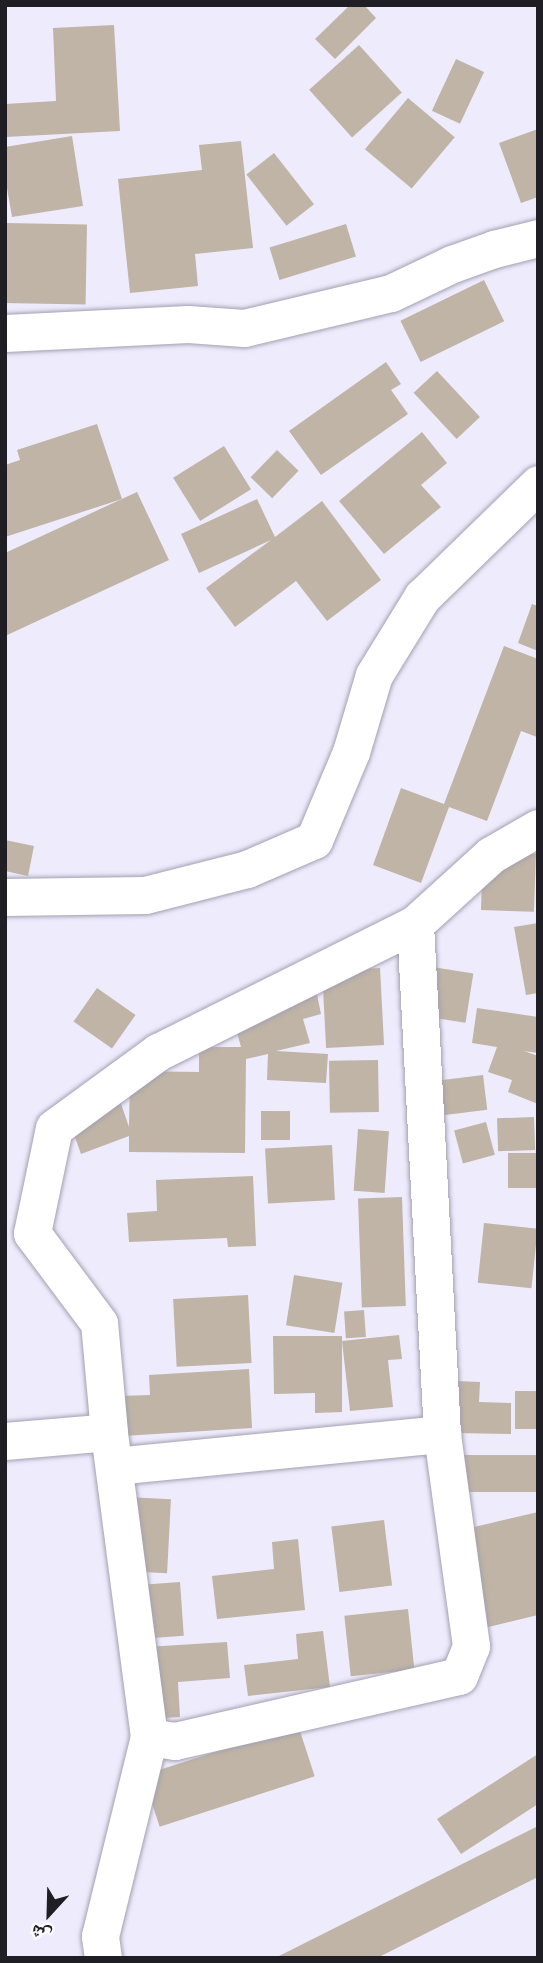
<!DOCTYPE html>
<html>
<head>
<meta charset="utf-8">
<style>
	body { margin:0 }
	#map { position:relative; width:543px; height:1963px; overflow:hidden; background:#eeebfd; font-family:"Varela Round","Noto Naskh Arabic",sans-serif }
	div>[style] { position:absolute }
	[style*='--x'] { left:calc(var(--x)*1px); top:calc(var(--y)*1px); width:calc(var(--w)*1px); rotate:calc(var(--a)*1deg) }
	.building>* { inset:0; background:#bfb4a5; transform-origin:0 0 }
	.roads { filter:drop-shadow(0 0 2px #a3a0b0) drop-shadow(0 0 2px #a3a0b0) }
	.street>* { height:37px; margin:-18.5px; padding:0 18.5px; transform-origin:18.5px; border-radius:18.5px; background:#fff }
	span { translate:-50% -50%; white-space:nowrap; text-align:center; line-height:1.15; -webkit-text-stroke:5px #fbfafe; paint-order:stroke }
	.frame { position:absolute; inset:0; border:7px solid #1f1e24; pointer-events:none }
	.north { position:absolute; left:14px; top:1879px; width:70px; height:70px; -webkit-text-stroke:5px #fbfafe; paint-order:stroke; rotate:202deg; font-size:19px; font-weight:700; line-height:28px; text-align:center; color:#1f1e24 }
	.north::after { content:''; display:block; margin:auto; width:24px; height:32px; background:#1f1e24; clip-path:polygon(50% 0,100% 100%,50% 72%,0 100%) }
</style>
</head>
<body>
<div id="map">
	<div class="building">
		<div style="clip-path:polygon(350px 5px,364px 5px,376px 18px,335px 59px,315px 39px)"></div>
		<div style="clip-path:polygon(114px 25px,120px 131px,5px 137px,5px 104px,56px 101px,53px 28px)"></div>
		<div style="left:359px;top:45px;width:64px;height:67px;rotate:48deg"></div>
		<div style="left:456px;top:59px;width:31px;height:57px;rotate:25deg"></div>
		<div style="left:408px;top:98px;width:61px;height:67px;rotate:40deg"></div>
		<div style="clip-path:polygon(538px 129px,538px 197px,521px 203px,499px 143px)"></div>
		<div style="clip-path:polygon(72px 136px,83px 206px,12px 217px,5px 176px,5px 147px)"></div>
		<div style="clip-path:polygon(241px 141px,253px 248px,195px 254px,198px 286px,130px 293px,118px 179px,202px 170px,199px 145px)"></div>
		<div style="left:274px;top:153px;width:65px;height:35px;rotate:52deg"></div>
		<div style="left:5px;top:223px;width:82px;height:80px;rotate:1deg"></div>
		<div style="left:346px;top:224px;width:34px;height:80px;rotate:73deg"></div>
		<div style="left:484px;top:280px;width:46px;height:93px;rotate:64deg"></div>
		<div style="clip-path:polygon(386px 362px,401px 384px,391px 390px,408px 414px,321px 475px,289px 431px)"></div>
		<div style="left:437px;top:371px;width:63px;height:32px;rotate:47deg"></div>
		<div style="clip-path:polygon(97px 424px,122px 499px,5px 537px,5px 465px,20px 460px,17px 450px)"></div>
		<div style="clip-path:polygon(422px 432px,447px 463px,421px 485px,441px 507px,384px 554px,339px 501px)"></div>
		<div style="left:224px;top:446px;width:51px;height:60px;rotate:58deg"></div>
		<div style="left:277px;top:450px;width:30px;height:38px;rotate:44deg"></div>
		<div style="clip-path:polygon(137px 492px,169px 560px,5px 636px,5px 553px)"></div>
		<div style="clip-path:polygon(257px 499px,275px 537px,322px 501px,381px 580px,327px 621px,296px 581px,235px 627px,206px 588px,271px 540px,199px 573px,181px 534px)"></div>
		<div style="clip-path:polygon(532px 604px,538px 606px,538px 651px,518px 643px)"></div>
		<div style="clip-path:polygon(504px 646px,538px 659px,538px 735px,537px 737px,521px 731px,487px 821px,449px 807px,421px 883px,373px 865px,401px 788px,444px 804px)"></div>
		<div style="clip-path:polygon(5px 840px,34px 846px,28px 876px,5px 871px)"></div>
		<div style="left:483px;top:852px;width:53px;height:58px;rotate:2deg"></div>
		<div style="clip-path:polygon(538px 923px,538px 993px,526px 995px,514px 927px)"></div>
		<div style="left:420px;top:965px;width:54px;height:50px;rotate:9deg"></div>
		<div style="left:380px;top:968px;width:77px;height:58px;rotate:87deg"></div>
		<div style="clip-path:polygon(315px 985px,321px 1014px,303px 1019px,310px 1043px,276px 1051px,328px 1054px,326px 1083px,267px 1080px,268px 1054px,246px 1059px,245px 1153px,129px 1152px,129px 1136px,81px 1154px,65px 1109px,119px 1098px,129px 1127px,130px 1071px,199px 1072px,199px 1047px,241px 1047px,230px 1007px)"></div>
		<div style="left:97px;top:988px;width:47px;height:41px;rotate:35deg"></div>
		<div style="clip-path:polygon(477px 1008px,538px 1017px,538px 1053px,524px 1051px,538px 1056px,538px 1104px,508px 1092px,512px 1080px,488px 1072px,497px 1047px,472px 1043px)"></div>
		<div style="left:378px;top:1060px;width:52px;height:49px;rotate:89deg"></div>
		<div style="left:483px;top:1075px;width:35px;height:67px;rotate:83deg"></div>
		<div style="left:290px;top:1111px;width:29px;height:29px;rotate:90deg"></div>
		<div style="left:534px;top:1117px;width:33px;height:37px;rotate:88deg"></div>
		<div style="left:486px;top:1122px;width:34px;height:33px;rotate:75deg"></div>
		<div style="left:358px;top:1129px;width:31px;height:62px;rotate:4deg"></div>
		<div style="left:332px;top:1145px;width:55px;height:67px;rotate:87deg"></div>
		<div style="left:538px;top:1153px;width:35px;height:30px;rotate:90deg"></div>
		<div style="clip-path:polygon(253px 1176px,256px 1246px,228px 1247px,227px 1238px,129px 1242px,127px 1213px,157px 1211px,156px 1180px)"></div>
		<div style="left:402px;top:1197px;width:109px;height:44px;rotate:88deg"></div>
		<div style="left:484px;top:1223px;width:54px;height:60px;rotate:6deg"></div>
		<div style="left:294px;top:1275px;width:49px;height:51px;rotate:9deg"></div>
		<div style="left:248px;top:1295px;width:68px;height:75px;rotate:87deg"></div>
		<div style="left:364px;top:1310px;width:27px;height:20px;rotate:86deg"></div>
		<div style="clip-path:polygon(399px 1335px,402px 1359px,388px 1360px,393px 1407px,350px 1411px,342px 1341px)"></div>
		<div style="clip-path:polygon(273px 1336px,342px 1336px,342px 1412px,315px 1413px,315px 1393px,274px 1394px)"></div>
		<div style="clip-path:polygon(249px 1369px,252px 1428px,123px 1436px,121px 1396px,150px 1395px,149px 1375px)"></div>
		<div style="clip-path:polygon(456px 1381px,480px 1382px,479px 1402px,511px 1403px,511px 1434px,455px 1433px)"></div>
		<div style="left:515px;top:1391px;width:23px;height:38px"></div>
		<div style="left:538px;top:1455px;width:37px;height:96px;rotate:90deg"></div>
		<div style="left:127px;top:1497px;width:44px;height:74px;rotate:3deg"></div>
		<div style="clip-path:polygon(538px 1512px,538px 1615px,480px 1629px,453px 1532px)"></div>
		<div style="left:384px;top:1520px;width:66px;height:53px;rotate:83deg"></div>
		<div style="clip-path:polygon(298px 1539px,305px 1610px,217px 1619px,212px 1576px,274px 1569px,272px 1542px)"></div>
		<div style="left:180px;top:1582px;width:54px;height:38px;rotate:86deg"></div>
		<div style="left:408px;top:1609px;width:61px;height:64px;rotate:84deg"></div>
		<div style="clip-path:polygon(323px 1631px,330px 1687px,248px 1696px,244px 1665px,298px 1659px,296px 1634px)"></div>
		<div style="clip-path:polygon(227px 1642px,230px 1678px,178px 1682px,180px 1717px,150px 1719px,146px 1647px)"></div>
		<div style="left:298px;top:1725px;width:54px;height:163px;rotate:72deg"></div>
		<div style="clip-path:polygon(538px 1754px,538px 1804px,461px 1854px,437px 1819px)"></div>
		<div style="clip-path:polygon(538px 1826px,538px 1877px,377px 1958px,275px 1958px)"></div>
	</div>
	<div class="roads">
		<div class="street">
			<div style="--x:5;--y:333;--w:183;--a:-2.8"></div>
			<div style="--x:188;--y:324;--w:56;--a:4.1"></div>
			<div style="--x:244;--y:328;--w:151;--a:-13.4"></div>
			<div style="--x:391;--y:293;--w:68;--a:-25.4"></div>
			<div style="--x:452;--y:264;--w:45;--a:-19.7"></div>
			<div style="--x:494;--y:249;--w:45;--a:-14"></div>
			<div style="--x:5;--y:897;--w:140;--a:-0.8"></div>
			<div style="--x:145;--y:895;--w:105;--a:-14.3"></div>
			<div style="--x:247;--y:869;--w:73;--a:-23.4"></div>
			<div style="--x:314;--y:840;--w:95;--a:-67.2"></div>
			<div style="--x:351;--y:752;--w:80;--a:-73.4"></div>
			<div style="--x:374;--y:675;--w:92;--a:-58.4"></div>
			<div style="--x:422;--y:597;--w:162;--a:-44.2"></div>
			<div style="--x:5;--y:1441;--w:104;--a:-4.9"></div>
			<div style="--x:114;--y:1466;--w:330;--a:-5.6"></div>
			<div style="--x:149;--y:1737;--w:26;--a:9"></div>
			<div style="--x:175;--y:1741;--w:291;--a:-12.9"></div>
			<div style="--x:459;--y:1676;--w:32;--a:-68"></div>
			<div style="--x:471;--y:1646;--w:214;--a:-97.8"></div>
			<div style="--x:442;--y:1434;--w:511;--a:-93.03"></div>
			<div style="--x:103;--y:1958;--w:22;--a:-98"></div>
			<div style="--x:100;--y:1936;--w:205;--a:-76.2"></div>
			<div style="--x:149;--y:1737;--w:308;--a:-97.5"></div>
			<div style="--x:109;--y:1432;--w:109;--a:-95.2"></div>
			<div style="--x:99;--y:1323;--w:112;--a:-126.7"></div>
			<div style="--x:32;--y:1233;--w:107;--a:-78.2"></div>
			<div style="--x:54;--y:1128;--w:129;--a:-36.2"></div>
			<div style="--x:158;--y:1052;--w:287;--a:-26.5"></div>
			<div style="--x:415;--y:924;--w:103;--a:-42.2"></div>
			<div style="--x:491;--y:855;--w:54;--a:-29.9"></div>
		</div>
	</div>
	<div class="frame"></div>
	<div class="north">ش</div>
</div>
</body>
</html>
